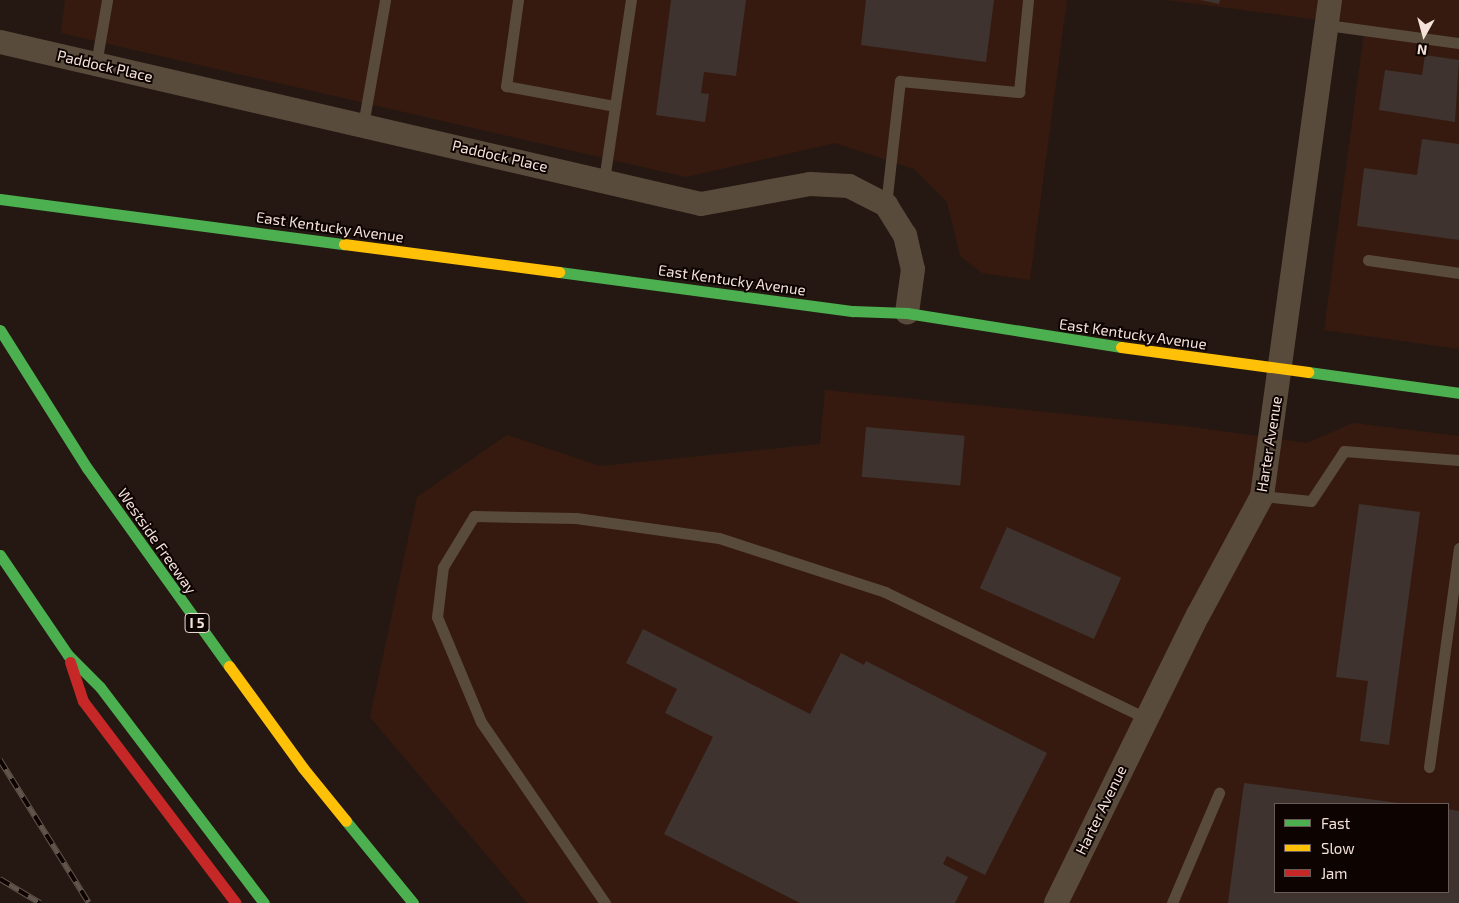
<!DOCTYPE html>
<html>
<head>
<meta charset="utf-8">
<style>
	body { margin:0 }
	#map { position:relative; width:1459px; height:903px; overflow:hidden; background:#251812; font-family:"Exo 2",sans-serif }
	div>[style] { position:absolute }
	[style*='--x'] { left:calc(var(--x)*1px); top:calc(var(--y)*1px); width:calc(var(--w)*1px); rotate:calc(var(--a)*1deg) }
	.built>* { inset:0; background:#361a0f }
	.building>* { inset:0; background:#3e332e; transform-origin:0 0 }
	.lane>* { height:11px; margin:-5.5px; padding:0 5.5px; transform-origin:5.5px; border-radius:5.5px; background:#594b3c }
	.street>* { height:24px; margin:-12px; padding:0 12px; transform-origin:12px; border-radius:12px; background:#594b3c }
	.fast>* { height:11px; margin:-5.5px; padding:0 5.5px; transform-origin:5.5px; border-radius:5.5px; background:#4caf50 }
	.slow>* { height:11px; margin:-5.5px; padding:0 5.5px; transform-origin:5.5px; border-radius:5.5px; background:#ffc107 }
	.jam>* { height:11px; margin:-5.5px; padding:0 5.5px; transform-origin:5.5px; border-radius:5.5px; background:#c62828 }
	.rail>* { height:5.5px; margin-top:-2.75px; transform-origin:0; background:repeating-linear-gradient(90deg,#0d0402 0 11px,#60544b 0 22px); box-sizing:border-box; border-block:1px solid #60544b }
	span { translate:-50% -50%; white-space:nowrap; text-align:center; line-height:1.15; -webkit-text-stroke:4px #0d0402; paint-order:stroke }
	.shield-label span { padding:1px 4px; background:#0d0402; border:1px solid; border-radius:4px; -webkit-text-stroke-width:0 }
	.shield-label { font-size:14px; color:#f4e1da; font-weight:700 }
	.street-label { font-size:15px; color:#f4e1da }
	.legend { position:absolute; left:1274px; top:803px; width:175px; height:90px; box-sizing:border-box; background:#0d0402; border:1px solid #695c58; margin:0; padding:6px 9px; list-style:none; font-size:15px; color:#f4e1da }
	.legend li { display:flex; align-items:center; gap:10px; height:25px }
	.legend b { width:25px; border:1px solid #695c58 }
	.north { position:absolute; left:1399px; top:10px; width:50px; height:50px; -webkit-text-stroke:4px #0d0402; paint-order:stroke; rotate:187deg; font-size:14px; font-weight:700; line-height:20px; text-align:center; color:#f4e1da }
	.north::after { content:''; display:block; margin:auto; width:18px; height:22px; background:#f4e1da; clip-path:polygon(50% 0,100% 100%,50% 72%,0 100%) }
</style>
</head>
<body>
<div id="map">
	<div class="built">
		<div style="clip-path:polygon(65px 0,1067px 0,1030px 280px,982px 273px,960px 256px,947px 202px,914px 169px,835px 143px,686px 177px,61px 33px)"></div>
		<div style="clip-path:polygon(1167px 0,1459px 0,1459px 349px,1324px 330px,1365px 26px)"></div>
		<div style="clip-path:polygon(evenodd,825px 390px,1185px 426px,1307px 443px,1353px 423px,1459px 436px,1459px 903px,527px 903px,370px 717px,417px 497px,507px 435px,600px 466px,820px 444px,825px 390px,1275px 804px,1448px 804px,1448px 892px,1275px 892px,1275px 804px)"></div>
	</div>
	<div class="building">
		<div style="clip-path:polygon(671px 0,746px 0,736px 76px,704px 72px,701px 93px,709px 94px,705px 122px,656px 115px)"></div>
		<div style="clip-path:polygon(866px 0,994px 0,986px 62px,861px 45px)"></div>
		<div style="clip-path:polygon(1200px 0,1220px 0,1219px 4px)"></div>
		<div style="clip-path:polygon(1425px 55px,1459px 60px,1455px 122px,1379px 110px,1385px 70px,1422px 75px)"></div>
		<div style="clip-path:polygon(1422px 139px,1459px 144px,1459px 240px,1357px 226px,1364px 168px,1417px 175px)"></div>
		<div style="left:866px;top:427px;width:99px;height:50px;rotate:5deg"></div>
		<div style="clip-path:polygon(1359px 504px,1420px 512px,1389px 745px,1360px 741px,1368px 681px,1336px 677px)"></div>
		<div style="left:1007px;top:527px;width:125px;height:67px;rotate:24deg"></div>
		<div style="clip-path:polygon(643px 629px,810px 714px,841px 653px,864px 665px,866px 661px,1047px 753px,985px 875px,947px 856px,943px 864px,968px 877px,955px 903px,800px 903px,664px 834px,713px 737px,665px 713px,677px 689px,626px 663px)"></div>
		<div style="clip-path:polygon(1244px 783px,1399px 803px,1275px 804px,1275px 892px,1448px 892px,1448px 809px,1459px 811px,1459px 903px,1228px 903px)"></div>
	</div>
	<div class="lane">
		<div style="--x:518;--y:0;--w:87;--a:97.9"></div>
		<div style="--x:506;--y:86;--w:111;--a:10.4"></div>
		<div style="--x:1327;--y:25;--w:133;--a:7.8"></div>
		<div style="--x:96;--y:64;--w:65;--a:-80.2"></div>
		<div style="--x:363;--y:125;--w:127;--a:-80"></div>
		<div style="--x:604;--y:180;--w:182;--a:-81.5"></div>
		<div style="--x:886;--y:205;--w:125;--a:-83.6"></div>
		<div style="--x:900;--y:81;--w:120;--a:5.3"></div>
		<div style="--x:1019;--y:92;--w:92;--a:-84.4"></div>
		<div style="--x:1368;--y:260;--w:92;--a:8.1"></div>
		<div style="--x:1262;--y:496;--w:49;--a:5.8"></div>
		<div style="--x:1311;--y:501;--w:60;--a:-56.6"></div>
		<div style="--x:1344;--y:451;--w:115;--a:4.5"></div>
		<div style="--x:1429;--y:767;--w:221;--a:-82.2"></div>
		<div style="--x:605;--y:903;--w:219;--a:-124.4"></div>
		<div style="--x:481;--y:722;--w:114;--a:-112.7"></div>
		<div style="--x:437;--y:617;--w:50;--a:-83.2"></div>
		<div style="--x:443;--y:567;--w:60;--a:-58.7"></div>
		<div style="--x:474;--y:516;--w:102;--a:1.1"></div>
		<div style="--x:576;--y:518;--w:144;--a:8"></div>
		<div style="--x:719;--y:538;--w:175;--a:18"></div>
		<div style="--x:885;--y:592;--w:290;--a:25.8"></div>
		<div style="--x:1172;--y:903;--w:120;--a:-66.9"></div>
	</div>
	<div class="street">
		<div style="--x:0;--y:42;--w:719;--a:13.01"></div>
		<div style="--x:701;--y:204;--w:111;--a:-10.4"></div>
		<div style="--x:810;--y:184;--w:39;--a:3"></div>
		<div style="--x:849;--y:186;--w:42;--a:27.2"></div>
		<div style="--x:886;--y:205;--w:36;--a:58"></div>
		<div style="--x:905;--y:235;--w:35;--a:77"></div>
		<div style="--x:913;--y:269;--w:44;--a:97.8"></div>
		<div style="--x:1056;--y:903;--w:321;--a:-63.8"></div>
		<div style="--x:1198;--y:615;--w:135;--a:-61.7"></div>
		<div style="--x:1262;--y:496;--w:501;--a:-82.19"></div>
	</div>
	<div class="fast">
		<div style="--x:0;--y:199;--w:347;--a:7.5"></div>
		<div style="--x:559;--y:272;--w:297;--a:7.6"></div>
		<div style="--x:853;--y:311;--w:54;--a:2.1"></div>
		<div style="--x:907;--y:313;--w:217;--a:9"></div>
		<div style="--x:0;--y:330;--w:163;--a:57.8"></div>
		<div style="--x:87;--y:468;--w:244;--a:54.4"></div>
		<div style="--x:1308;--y:372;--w:152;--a:7.9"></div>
		<div style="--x:0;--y:555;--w:121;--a:55.8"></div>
		<div style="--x:68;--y:655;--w:45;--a:45"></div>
		<div style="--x:100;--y:687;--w:271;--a:52.8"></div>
		<div style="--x:346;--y:821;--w:106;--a:50.7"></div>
	</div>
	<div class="slow">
		<div style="--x:344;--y:244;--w:217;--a:7.4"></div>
		<div style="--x:1121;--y:347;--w:189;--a:7.6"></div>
		<div style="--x:229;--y:666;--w:126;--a:54"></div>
		<div style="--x:303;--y:768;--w:68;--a:50.9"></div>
	</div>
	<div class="jam">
		<div style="--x:70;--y:662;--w:41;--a:71.6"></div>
		<div style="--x:83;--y:701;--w:253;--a:52.9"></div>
	</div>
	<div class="rail">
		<div style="--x:0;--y:760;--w:168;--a:58.1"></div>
		<div style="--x:0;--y:879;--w:47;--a:31"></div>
	</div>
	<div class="shield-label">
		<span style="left:197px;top:623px">I 5</span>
	</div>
	<div class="street-label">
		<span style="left:105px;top:66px;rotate:13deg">Paddock Place</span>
		<span style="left:500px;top:156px;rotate:13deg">Paddock Place</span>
		<span style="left:330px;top:227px;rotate:8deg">East Kentucky Avenue</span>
		<span style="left:732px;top:280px;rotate:8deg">East Kentucky Avenue</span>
		<span style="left:1133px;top:334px;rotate:8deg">East Kentucky Avenue</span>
		<span style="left:1269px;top:444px;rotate:-81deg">Harter Avenue</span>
		<span style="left:157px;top:541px;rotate:55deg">Westside Freeway</span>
		<span style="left:1101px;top:810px;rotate:-64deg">Harter Avenue</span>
	</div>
	<ul class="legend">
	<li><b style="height:6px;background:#4caf50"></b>Fast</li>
	<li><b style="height:6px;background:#ffc107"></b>Slow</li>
	<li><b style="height:6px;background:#c62828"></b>Jam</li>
	</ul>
	<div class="north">N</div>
</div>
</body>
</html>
